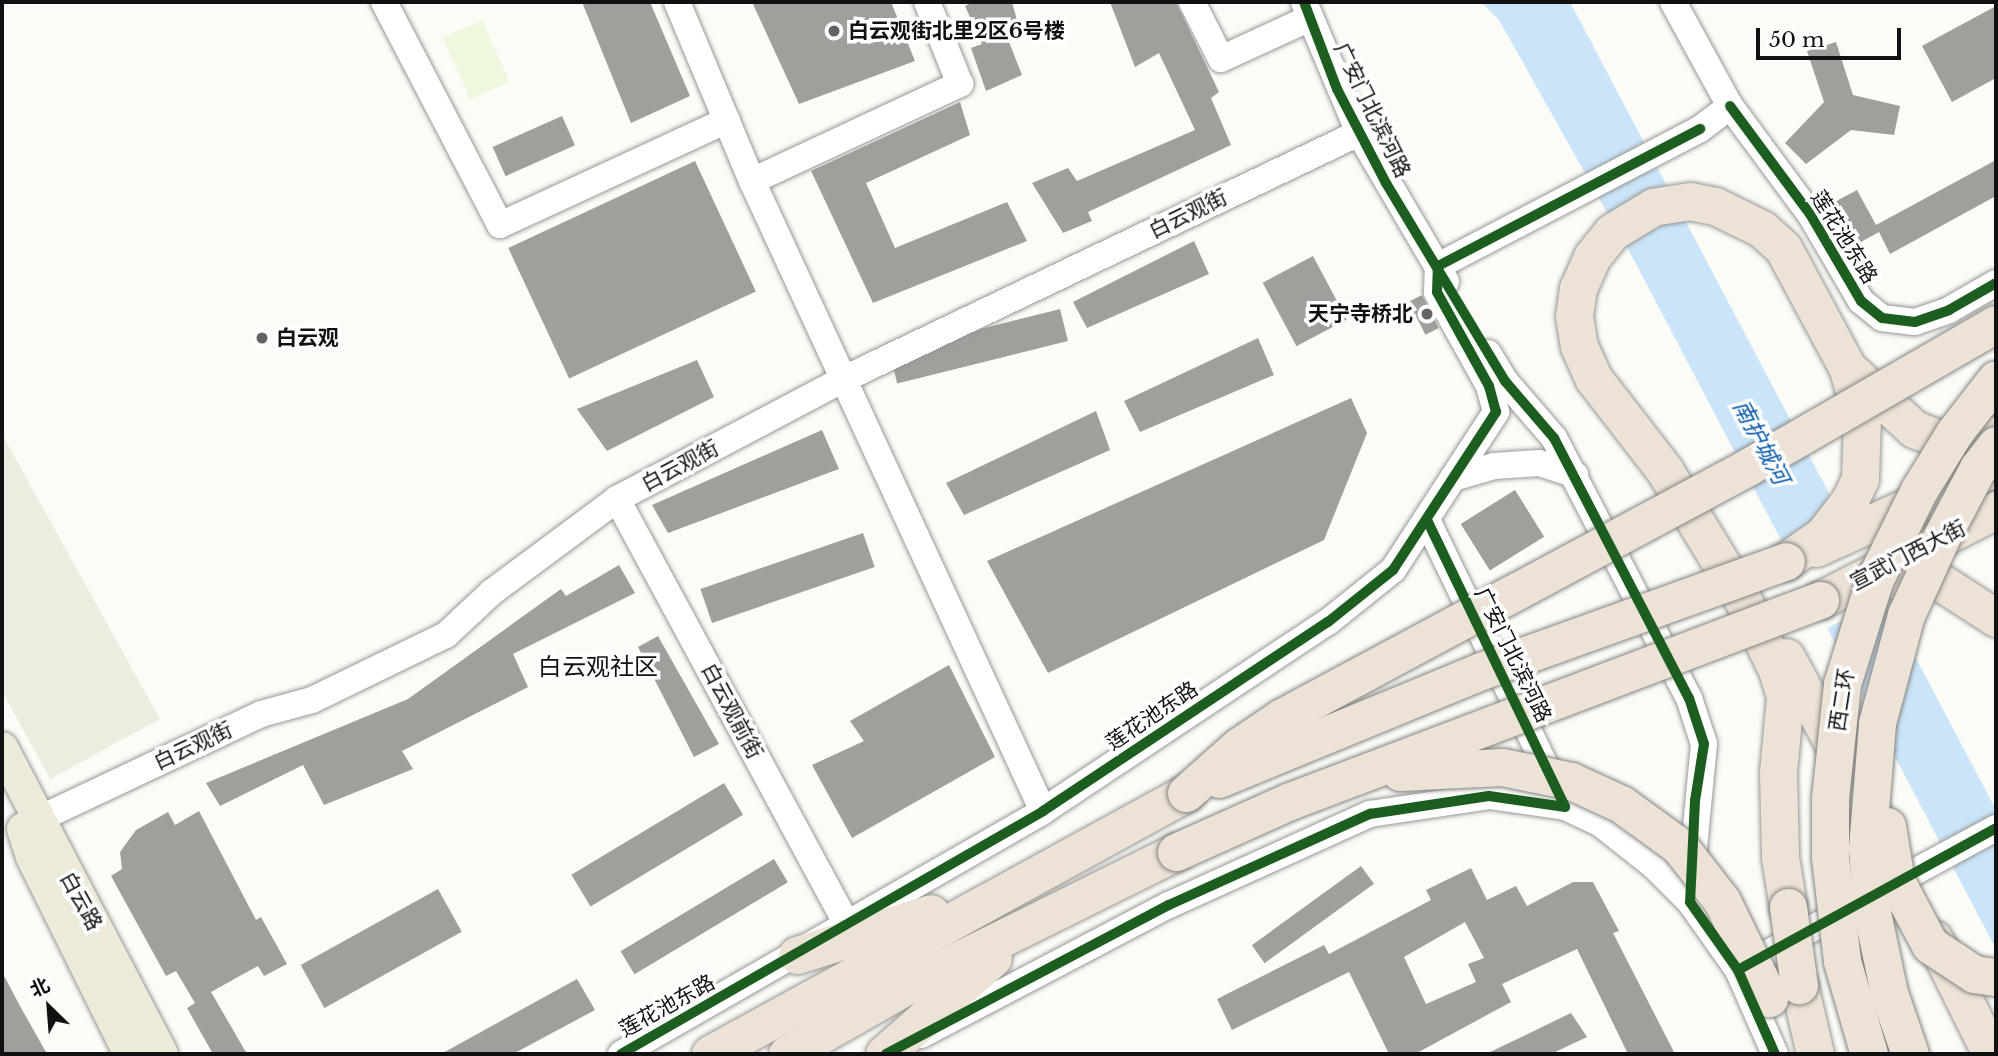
<!DOCTYPE html>
<html>
<head>
<meta charset="utf-8">
<style>
	body { margin:0 }
	#map { position:relative; width:1998px; height:1056px; overflow:hidden; background:#fcfcf7; font-family:"Libre Baskerville","Noto Sans SC",serif }
	div>[style] { position:absolute }
	[style*='--x'] { left:calc(var(--x)*1px); top:calc(var(--y)*1px); width:calc(var(--w)*1px); rotate:calc(var(--a)*1deg) }
	.pitch>* { inset:0; background:#eef8df; transform-origin:0 0 }
	.plaza>* { inset:0; background:#edece1 }
	.water>* { inset:0; background:#cae5fa }
	.pier>* { inset:0; background:#fcfcf7; transform-origin:0 0 }
	.building>* { inset:0; background:#a09f9c; transform-origin:0 0 }
	.roads { filter:drop-shadow(0 0 2px #979795) drop-shadow(0 0 2px #979795) }
	.minor>* { height:26px; margin:-13px; padding:0 13px; transform-origin:13px; border-radius:13px; background:#fffffe }
	.major>* { height:32px; margin:-16px; padding:0 16px; transform-origin:16px; border-radius:16px; background:#eeeada }
	.highway>* { height:37px; margin:-18.5px; padding:0 18.5px; transform-origin:18.5px; border-radius:18.5px; background:#ece2d6 }
	.bridges { filter:drop-shadow(0 0 2px #848482) drop-shadow(0 0 2px #848482) }
	.highway-bridge>* { height:37px; margin:-18.5px; padding:0 18.5px; transform-origin:18.5px; border-radius:18.5px; background:#ece2d6 }
	.cycleway>* { height:10px; margin:-5px; padding:0 5px; transform-origin:5px; border-radius:5px; background:#1b5e20 }
	.dots>* { width:19px; height:19px; translate:-50% -50%; box-sizing:border-box; border:4px solid #fff; border-radius:50% }
	span { translate:-50% -50%; white-space:nowrap; text-align:center; line-height:1.15; -webkit-text-stroke:7px #fff; paint-order:stroke }
	.poi-label { font-size:21px; color:#111; font-weight:700 }
	.left { translate:0 -50%; text-align:left }
	.right { translate:-100% -50%; text-align:right }
	.street-label { font-size:21px; color:#111 }
	.water-label { font-size:23px; color:#0d5caf; font-style:italic }
	.quarter-label { font-size:24px; color:#111 }
	.frame { position:absolute; inset:0; border:4px solid #111; pointer-events:none }
	.north { position:absolute; left:14px; top:972px; width:70px; height:70px; -webkit-text-stroke:5px #fff; paint-order:stroke; rotate:335deg; font-size:19px; font-weight:700; line-height:28px; text-align:center; color:#111 }
	.north::after { content:''; display:block; margin:auto; width:24px; height:32px; background:#111; clip-path:polygon(50% 0,100% 100%,50% 72%,0 100%) }
	.scale { position:absolute; left:1756px; top:28px; width:145px; height:32px; box-sizing:border-box; border:4px solid #111; border-top:0; padding-left:9px; font-size:21px; line-height:24px; white-space:nowrap; color:#111; -webkit-text-stroke:5px #fff; paint-order:stroke }
</style>
</head>
<body>
<div id="map">
	<div class="pitch">
		<div style="left:482px;top:20px;width:68px;height:43px;rotate:66deg"></div>
	</div>
	<div class="plaza">
		<div style="clip-path:polygon(2px 434px,160px 719px,50px 779px,2px 691px)"></div>
	</div>
	<div class="water">
		<div style="clip-path:polygon(1481px 2px,1570px 2px,1996px 810px,1996px 949px,1636px 264px,1499px 20px)"></div>
	</div>
	<div class="pier">
		<div style="left:1844px;top:514px;width:93px;height:72px;rotate:62deg"></div>
	</div>
	<div class="building">
		<div style="clip-path:polygon(582px 2px,650px 2px,690px 96px,631px 123px)"></div>
		<div style="clip-path:polygon(752px 2px,891px 2px,915px 61px,799px 104px)"></div>
		<div style="clip-path:polygon(973px 2px,1012px 2px,1020px 31px,1009px 42px,1022px 75px,986px 91px,971px 48px,982px 44px,965px 6px)"></div>
		<div style="clip-path:polygon(1110px 2px,1176px 2px,1219px 92px,1211px 98px,1231px 145px,1088px 212px,1092px 221px,1063px 233px,1032px 183px,1068px 168px,1077px 181px,1195px 130px,1159px 53px,1135px 67px)"></div>
		<div style="clip-path:polygon(1996px 6px,1996px 78px,1952px 102px,1922px 46px)"></div>
		<div style="clip-path:polygon(1836px 42px,1853px 95px,1900px 106px,1894px 135px,1851px 130px,1806px 164px,1785px 143px,1824px 102px,1807px 51px)"></div>
		<div style="clip-path:polygon(960px 102px,970px 135px,866px 183px,895px 248px,1007px 202px,1027px 241px,873px 303px,811px 171px)"></div>
		<div style="left:562px;top:116px;width:32px;height:76px;rotate:66deg"></div>
		<div style="clip-path:polygon(1996px 160px,1996px 196px,1890px 254px,1879px 232px,1850px 248px,1827px 206px,1857px 190px,1876px 225px)"></div>
		<div style="left:695px;top:161px;width:144px;height:206px;rotate:65deg"></div>
		<div style="clip-path:polygon(1194px 241px,1209px 274px,1087px 328px,1073px 302px)"></div>
		<div style="left:1313px;top:256px;width:72px;height:57px;rotate:62deg"></div>
		<div style="left:1422px;top:295px;width:37px;height:15px;rotate:63deg"></div>
		<div style="left:1060px;top:309px;width:33px;height:176px;rotate:76deg"></div>
		<div style="clip-path:polygon(1258px 338px,1274px 375px,1140px 432px,1124px 401px)"></div>
		<div style="clip-path:polygon(697px 360px,714px 397px,607px 451px,577px 409px)"></div>
		<div style="clip-path:polygon(1351px 398px,1367px 433px,1324px 540px,1048px 673px,987px 561px)"></div>
		<div style="clip-path:polygon(1096px 411px,1110px 450px,964px 515px,946px 483px)"></div>
		<div style="clip-path:polygon(822px 430px,839px 469px,668px 533px,652px 505px)"></div>
		<div style="left:1515px;top:490px;width:55px;height:64px;rotate:58deg"></div>
		<div style="left:863px;top:533px;width:36px;height:172px;rotate:71deg"></div>
		<div style="clip-path:polygon(619px 565px,635px 593px,513px 654px,528px 687px,402px 751px,413px 769px,324px 805px,303px 765px,220px 806px,206px 783px,408px 699px,561px 589px,566px 596px)"></div>
		<div style="clip-path:polygon(658px 636px,719px 744px,694px 757px,638px 647px)"></div>
		<div style="clip-path:polygon(949px 665px,995px 757px,852px 838px,812px 765px,864px 741px,850px 721px)"></div>
		<div style="left:724px;top:783px;width:37px;height:178px;rotate:59deg"></div>
		<div style="clip-path:polygon(199px 811px,256px 920px,261px 917px,287px 964px,264px 976px,258px 966px,211px 992px,247px 1054px,213px 1054px,187px 1008px,195px 1003px,176px 971px,166px 976px,111px 876px,122px 869px,120px 852px,136px 830px,168px 812px,175px 825px)"></div>
		<div style="left:774px;top:859px;width:27px;height:179px;rotate:59deg"></div>
		<div style="left:1361px;top:866px;width:22px;height:135px;rotate:54deg"></div>
		<div style="clip-path:polygon(evenodd,1471px 868px,1487px 900px,1516px 886px,1527px 906px,1573px 882px,1593px 882px,1619px 931px,1613px 933px,1675px 1054px,1628px 1054px,1577px 949px,1502px 984px,1511px 1002px,1415px 1054px,1389px 1054px,1349px 972px,1232px 1030px,1217px 999px,1324px 945px,1329px 954px,1431px 900px,1426px 890px,1471px 868px,1465px 922px,1484px 958px,1468px 964px,1476px 982px,1426px 1004px,1404px 957px,1465px 922px)"></div>
		<div style="left:438px;top:889px;width:49px;height:157px;rotate:61deg"></div>
		<div style="clip-path:polygon(2px 972px,20px 1006px,47px 1054px,2px 1054px)"></div>
		<div style="clip-path:polygon(577px 979px,595px 1010px,513px 1054px,441px 1054px)"></div>
		<div style="clip-path:polygon(1571px 1013px,1587px 1037px,1551px 1054px,1486px 1054px)"></div>
	</div>
	<div class="roads">
		<div class="minor">
			<div style="--x:384;--y:2;--w:251;--a:62.5"></div>
			<div style="--x:500;--y:225;--w:250;--a:-24.8"></div>
			<div style="--x:677;--y:2;--w:194;--a:67.3"></div>
			<div style="--x:752;--y:181;--w:694;--a:65.21"></div>
			<div style="--x:1192;--y:2;--w:64;--a:63"></div>
			<div style="--x:1221;--y:59;--w:96;--a:-24.7"></div>
			<div style="--x:1304;--y:2;--w:142;--a:67.2"></div>
			<div style="--x:1359;--y:133;--w:172;--a:59.6"></div>
			<div style="--x:1673;--y:2;--w:119;--a:61.3"></div>
			<div style="--x:1730;--y:106;--w:134;--a:53.5"></div>
			<div style="--x:1810;--y:214;--w:101;--a:59.6"></div>
			<div style="--x:1861;--y:301;--w:27;--a:39"></div>
			<div style="--x:1882;--y:318;--w:33;--a:7"></div>
			<div style="--x:1915;--y:322;--w:36;--a:-19"></div>
			<div style="--x:1949;--y:310;--w:54;--a:-29.9"></div>
			<div style="--x:752;--y:181;--w:230;--a:-25"></div>
			<div style="--x:960;--y:84;--w:88;--a:-111.9"></div>
			<div style="--x:1438;--y:266;--w:296;--a:-27.6"></div>
			<div style="--x:1700;--y:129;--w:38;--a:-37"></div>
			<div style="--x:1488;--y:353;--w:33;--a:59"></div>
			<div style="--x:1505;--y:381;--w:75;--a:49.3"></div>
			<div style="--x:1554;--y:438;--w:293;--a:62.6"></div>
			<div style="--x:1689;--y:698;--w:48;--a:71.9"></div>
			<div style="--x:1704;--y:744;--w:125;--a:95.5"></div>
			<div style="--x:1453;--y:478;--w:43;--a:-16.3"></div>
			<div style="--x:1494;--y:466;--w:45;--a:-3.8"></div>
			<div style="--x:1539;--y:463;--w:38;--a:18"></div>
			<div style="--x:617;--y:499;--w:483;--a:61.6"></div>
			<div style="--x:1427;--y:520;--w:295;--a:64.3"></div>
			<div style="--x:22;--y:827;--w:264;--a:-25.3"></div>
			<div style="--x:261;--y:714;--w:53;--a:-15.4"></div>
			<div style="--x:312;--y:700;--w:149;--a:-25.9"></div>
			<div style="--x:446;--y:635;--w:63;--a:-43.1"></div>
			<div style="--x:492;--y:592;--w:156;--a:-36.6"></div>
			<div style="--x:617;--y:499;--w:257;--a:-27.9"></div>
			<div style="--x:844;--y:379;--w:571;--a:-25.53"></div>
			<div style="--x:1883;--y:889;--w:128;--a:-28.4"></div>
			<div style="--x:1738;--y:970;--w:127;--a:-29.2"></div>
			<div style="--x:921;--y:1035;--w:280;--a:-27.7"></div>
			<div style="--x:1169;--y:905;--w:221;--a:-24.4"></div>
			<div style="--x:1370;--y:814;--w:120;--a:-8.6"></div>
			<div style="--x:1489;--y:796;--w:77;--a:8.2"></div>
			<div style="--x:1565;--y:807;--w:40;--a:25"></div>
			<div style="--x:1601;--y:824;--w:68;--a:38.4"></div>
			<div style="--x:1654;--y:866;--w:51;--a:45"></div>
			<div style="--x:1690;--y:902;--w:83;--a:54.8"></div>
			<div style="--x:1738;--y:970;--w:92;--a:66.2"></div>
			<div style="--x:621;--y:1054;--w:487;--a:-29.9"></div>
			<div style="--x:1043;--y:811;--w:342;--a:-33.6"></div>
			<div style="--x:1328;--y:622;--w:83;--a:-38.7"></div>
			<div style="--x:1393;--y:570;--w:189;--a:-56.9"></div>
			<div style="--x:1496;--y:412;--w:27;--a:-105"></div>
			<div style="--x:1489;--y:386;--w:107;--a:-119"></div>
			<div style="--x:1437;--y:292;--w:26;--a:-88"></div>
		</div>
		<div class="major">
			<div style="--x:2;--y:748;--w:345;--a:62.4"></div>
			<div style="--x:23;--y:829;--w:29;--a:72"></div>
			<div style="--x:32;--y:857;--w:220;--a:63.6"></div>
		</div>
		<div class="highway">
			<div style="--x:1852;--y:372;--w:84;--a:42.6"></div>
			<div style="--x:1914;--y:429;--w:44;--a:21.3"></div>
			<div style="--x:1955;--y:445;--w:42;--a:-13.7"></div>
			<div style="--x:1816;--y:548;--w:190;--a:-24.3"></div>
			<div style="--x:1786;--y:561;--w:45;--a:-35.1"></div>
			<div style="--x:1823;--y:535;--w:44;--a:-52.4"></div>
			<div style="--x:1850;--y:500;--w:23;--a:-65"></div>
			<div style="--x:1860;--y:479;--w:59;--a:-88.1"></div>
			<div style="--x:1862;--y:420;--w:53;--a:-105.4"></div>
			<div style="--x:1848;--y:369;--w:137;--a:-118.2"></div>
			<div style="--x:1783;--y:248;--w:28;--a:-138"></div>
			<div style="--x:1762;--y:229;--w:52;--a:-153.9"></div>
			<div style="--x:1715;--y:206;--w:25;--a:-169"></div>
			<div style="--x:1690;--y:201;--w:37;--a:171"></div>
			<div style="--x:1653;--y:207;--w:48;--a:148.6"></div>
			<div style="--x:1612;--y:232;--w:32;--a:129"></div>
			<div style="--x:1592;--y:257;--w:34;--a:114"></div>
			<div style="--x:1578;--y:288;--w:28;--a:98"></div>
			<div style="--x:1574;--y:316;--w:30;--a:81"></div>
			<div style="--x:1579;--y:346;--w:36;--a:66"></div>
			<div style="--x:1594;--y:379;--w:116;--a:52.3"></div>
			<div style="--x:1665;--y:471;--w:151;--a:58.8"></div>
			<div style="--x:1743;--y:600;--w:78;--a:64.1"></div>
			<div style="--x:1777;--y:670;--w:28;--a:73"></div>
			<div style="--x:1785;--y:697;--w:76;--a:95.3"></div>
			<div style="--x:1778;--y:773;--w:84;--a:88.6"></div>
			<div style="--x:1780;--y:857;--w:51;--a:80.9"></div>
			<div style="--x:1895;--y:580;--w:34;--a:-10"></div>
			<div style="--x:1928;--y:574;--w:81;--a:32.9"></div>
			<div style="--x:1820;--y:600;--w:198;--a:-27.1"></div>
			<div style="--x:1786;--y:657;--w:190;--a:61.4"></div>
			<div style="--x:1934;--y:939;--w:128;--a:63.6"></div>
			<div style="--x:797;--y:955;--w:140;--a:-17.4"></div>
			<div style="--x:1799;--y:985;--w:71;--a:76.9"></div>
			<div style="--x:710;--y:1054;--w:543;--a:-28.74"></div>
			<div style="--x:787;--y:1054;--w:139;--a:-29.7"></div>
			<div style="--x:908;--y:985;--w:299;--a:-26.4"></div>
			<div style="--x:884;--y:1054;--w:145;--a:-41.4"></div>
		</div>
	</div>
	<div class="bridges">
		<div class="highway-bridge">
			<div style="--x:1400;--y:772;--w:102;--a:-2.8"></div>
			<div style="--x:1502;--y:767;--w:70;--a:11.5"></div>
			<div style="--x:1571;--y:781;--w:55;--a:24.7"></div>
			<div style="--x:1621;--y:804;--w:72;--a:35.9"></div>
			<div style="--x:1679;--y:846;--w:70;--a:52"></div>
			<div style="--x:1722;--y:901;--w:108;--a:64.1"></div>
			<div style="--x:1219;--y:779;--w:283;--a:-22.4"></div>
			<div style="--x:1481;--y:671;--w:324;--a:-19.8"></div>
			<div style="--x:1186;--y:793;--w:71;--a:-41.6"></div>
			<div style="--x:1239;--y:746;--w:52;--a:-34"></div>
			<div style="--x:1282;--y:717;--w:529;--a:-28.21"></div>
			<div style="--x:1748;--y:467;--w:286;--a:-30"></div>
			<div style="--x:1887;--y:826;--w:56;--a:80.7"></div>
			<div style="--x:1896;--y:881;--w:72;--a:62"></div>
			<div style="--x:1930;--y:945;--w:53;--a:33.4"></div>
			<div style="--x:1974;--y:974;--w:22;--a:8"></div>
			<div style="--x:1176;--y:852;--w:125;--a:-24.1"></div>
			<div style="--x:1290;--y:801;--w:567;--a:-20.77"></div>
			<div style="--x:1788;--y:907;--w:79;--a:82"></div>
			<div style="--x:1869;--y:1054;--w:97;--a:-106.2"></div>
			<div style="--x:1842;--y:961;--w:105;--a:-96.6"></div>
			<div style="--x:1830;--y:857;--w:59;--a:-90"></div>
			<div style="--x:1830;--y:798;--w:115;--a:-84"></div>
			<div style="--x:1842;--y:684;--w:108;--a:-72.7"></div>
			<div style="--x:1874;--y:581;--w:102;--a:-63.7"></div>
			<div style="--x:1919;--y:490;--w:67;--a:-58.4"></div>
			<div style="--x:1954;--y:433;--w:68;--a:-52.1"></div>
			<div style="--x:1910;--y:1054;--w:65;--a:-109"></div>
			<div style="--x:1889;--y:993;--w:83;--a:-101.9"></div>
			<div style="--x:1872;--y:912;--w:64;--a:-94.5"></div>
			<div style="--x:1867;--y:848;--w:125;--a:-85.4"></div>
			<div style="--x:1877;--y:723;--w:112;--a:-75"></div>
			<div style="--x:1906;--y:615;--w:87;--a:-65.5"></div>
			<div style="--x:1942;--y:536;--w:77;--a:-62.1"></div>
			<div style="--x:1978;--y:468;--w:29;--a:-52"></div>
		</div>
	</div>
	<div class="cycleway">
		<div style="--x:1304;--y:2;--w:93;--a:69.2"></div>
		<div style="--x:1337;--y:89;--w:106;--a:62.5"></div>
		<div style="--x:1386;--y:183;--w:231;--a:59"></div>
		<div style="--x:1505;--y:381;--w:75;--a:49.3"></div>
		<div style="--x:1554;--y:438;--w:293;--a:62.6"></div>
		<div style="--x:1689;--y:698;--w:48;--a:71.9"></div>
		<div style="--x:1704;--y:744;--w:58;--a:99"></div>
		<div style="--x:1695;--y:801;--w:101;--a:92.8"></div>
		<div style="--x:1690;--y:902;--w:83;--a:54.8"></div>
		<div style="--x:1738;--y:970;--w:92;--a:66.2"></div>
		<div style="--x:1730;--y:106;--w:134;--a:53.5"></div>
		<div style="--x:1810;--y:214;--w:101;--a:59.6"></div>
		<div style="--x:1861;--y:301;--w:27;--a:39"></div>
		<div style="--x:1882;--y:318;--w:33;--a:7"></div>
		<div style="--x:1915;--y:322;--w:36;--a:-19"></div>
		<div style="--x:1949;--y:310;--w:54;--a:-29.9"></div>
		<div style="--x:1438;--y:266;--w:296;--a:-27.6"></div>
		<div style="--x:1427;--y:520;--w:318;--a:64.3"></div>
		<div style="--x:1738;--y:970;--w:294;--a:-28.8"></div>
		<div style="--x:621;--y:1054;--w:487;--a:-29.9"></div>
		<div style="--x:1043;--y:811;--w:342;--a:-33.6"></div>
		<div style="--x:1328;--y:622;--w:83;--a:-38.7"></div>
		<div style="--x:1393;--y:570;--w:189;--a:-56.9"></div>
		<div style="--x:1496;--y:412;--w:27;--a:-105"></div>
		<div style="--x:1489;--y:386;--w:107;--a:-119"></div>
		<div style="--x:1437;--y:292;--w:26;--a:-88"></div>
		<div style="--x:886;--y:1054;--w:320;--a:-27.8"></div>
		<div style="--x:1169;--y:905;--w:221;--a:-24.4"></div>
		<div style="--x:1370;--y:814;--w:120;--a:-8.6"></div>
		<div style="--x:1489;--y:796;--w:77;--a:8.2"></div>
	</div>
	<div class="dots">
		<div style="left:834px;top:31px;background:#636362"></div>
		<div style="left:1427px;top:314px;background:#636362"></div>
		<div style="left:262px;top:338px;background:#636362"></div>
	</div>
	<div class="poi-label">
		<span class="left" style="left:848px;top:31px">白云观街北里2区6号楼</span>
		<span class="right" style="left:1413px;top:314px">天宁寺桥北</span>
		<span class="left" style="left:276px;top:338px">白云观</span>
	</div>
	<div class="street-label">
		<span style="left:1372px;top:110px;rotate:64deg">广安门北滨河路</span>
		<span style="left:1188px;top:214px;rotate:-26deg">白云观街</span>
		<span style="left:1844px;top:237px;rotate:58deg">莲花池东路</span>
		<span style="left:680px;top:466px;rotate:-28deg">白云观街</span>
		<span style="left:1908px;top:555px;rotate:-27deg">宣武门西大街</span>
		<span style="left:1513px;top:655px;rotate:64deg">广安门北滨河路</span>
		<span style="left:1842px;top:700px;rotate:-81deg">西二环</span>
		<span style="left:732px;top:711px;rotate:62deg">白云观前街</span>
		<span style="left:1152px;top:716px;rotate:-34deg">莲花池东路</span>
		<span style="left:193px;top:746px;rotate:-25deg">白云观街</span>
		<span style="left:81px;top:901px;rotate:61deg">白云路</span>
		<span style="left:667px;top:1006px;rotate:-29deg">莲花池东路</span>
	</div>
	<div class="water-label">
		<span style="left:1761px;top:442px;rotate:62deg">南护城河</span>
	</div>
	<div class="quarter-label">
		<span style="left:598px;top:667px">白云观社区</span>
	</div>
	<div class="frame"></div>
	<div class="north">北</div>
	<div class="scale">50 m</div>
</div>
</body>
</html>
